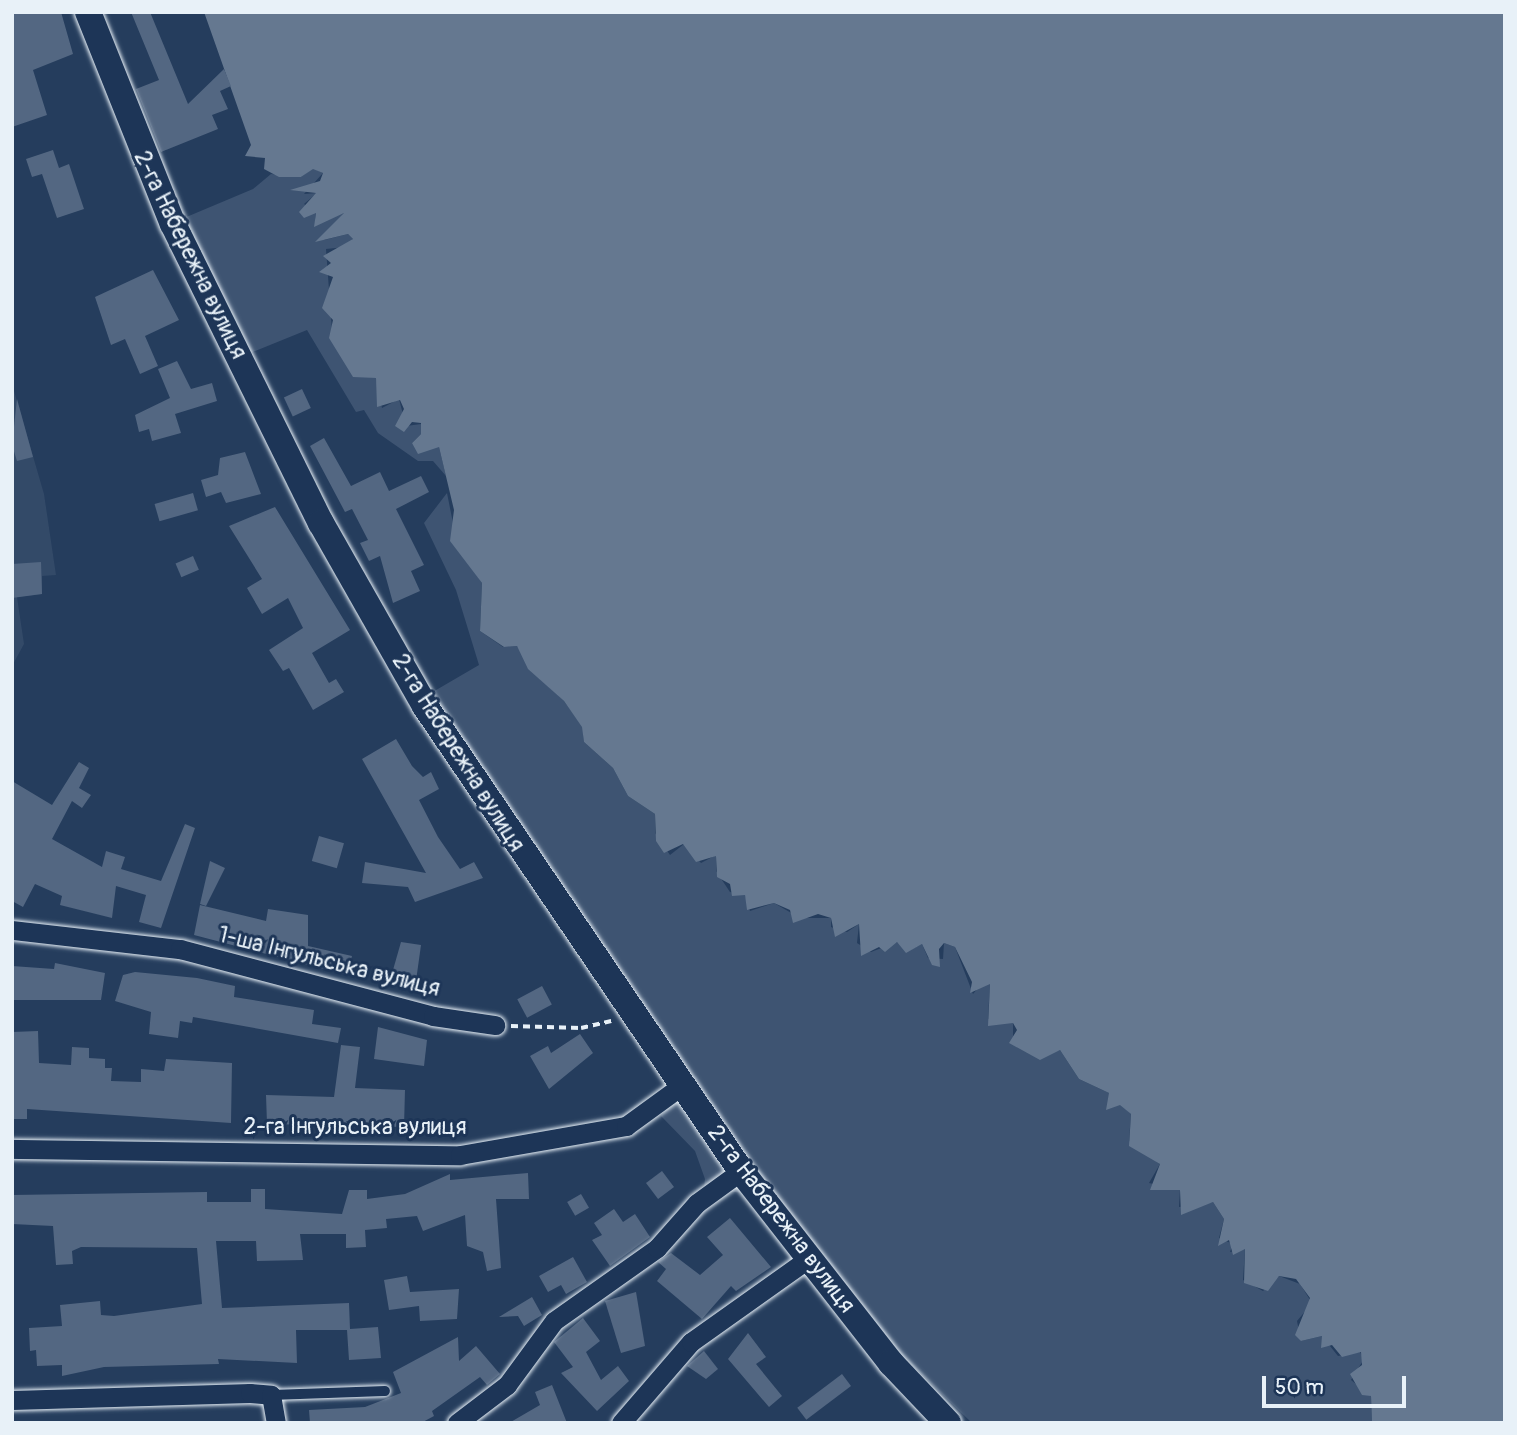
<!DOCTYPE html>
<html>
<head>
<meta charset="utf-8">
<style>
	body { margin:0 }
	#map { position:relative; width:1517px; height:1435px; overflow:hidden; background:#253d5d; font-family:Pangolin,sans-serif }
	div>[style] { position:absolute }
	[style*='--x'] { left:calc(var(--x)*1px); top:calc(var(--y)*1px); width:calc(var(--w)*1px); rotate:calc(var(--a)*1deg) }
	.built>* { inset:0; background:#334a68 }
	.green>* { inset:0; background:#3e5472 }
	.water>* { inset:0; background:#657890 }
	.building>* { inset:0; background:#536782; transform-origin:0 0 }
	.path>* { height:3.5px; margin-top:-1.75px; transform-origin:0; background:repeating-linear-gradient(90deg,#e8f1f8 0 7px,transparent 0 12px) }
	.roads { filter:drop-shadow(0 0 2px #e8f1f8) drop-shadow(0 0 2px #e8f1f8) }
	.lane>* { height:10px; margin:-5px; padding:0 5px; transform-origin:5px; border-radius:5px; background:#1d3557 }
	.street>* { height:19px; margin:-9.5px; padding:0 9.5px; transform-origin:9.5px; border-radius:9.5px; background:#1d3557 }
	.secondary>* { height:26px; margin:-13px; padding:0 13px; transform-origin:13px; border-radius:13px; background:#1d3557 }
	span { translate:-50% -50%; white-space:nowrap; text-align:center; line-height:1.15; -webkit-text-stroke:6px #1d3557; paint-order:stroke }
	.street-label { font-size:23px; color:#e8f1f8 }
	.frame { position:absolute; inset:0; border:14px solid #e8f1f8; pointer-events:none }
	.scale { position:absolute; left:1262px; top:1376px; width:144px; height:32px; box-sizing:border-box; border:4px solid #e8f1f8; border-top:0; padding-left:9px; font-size:21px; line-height:24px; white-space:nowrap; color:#e8f1f8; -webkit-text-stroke:5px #1d3557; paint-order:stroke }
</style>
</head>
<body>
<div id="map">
	<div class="built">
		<div style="clip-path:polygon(12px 384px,44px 494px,56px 575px,42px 576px,42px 594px,17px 597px,24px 644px,12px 666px)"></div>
	</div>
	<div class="green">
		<div style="clip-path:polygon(313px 168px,323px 173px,304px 194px,317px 193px,304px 204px,316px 212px,315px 220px,344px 213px,324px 240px,348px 234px,353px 239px,345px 247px,326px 249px,332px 330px,358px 375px,376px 378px,382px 408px,399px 399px,406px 426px,421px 424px,421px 434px,412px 443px,439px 447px,446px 476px,433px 461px,418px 461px,378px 433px,364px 410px,356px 412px,307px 330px,250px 353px,184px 218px,253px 189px,271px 174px,301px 177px)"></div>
		<div style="clip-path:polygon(447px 493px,458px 548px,482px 583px,480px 631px,503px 647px,517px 646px,534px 673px,564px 701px,583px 727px,584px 742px,613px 768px,628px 796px,655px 814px,655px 833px,670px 855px,684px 844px,701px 863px,716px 855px,716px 871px,730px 892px,745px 895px,750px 911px,774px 903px,800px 918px,831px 918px,831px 927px,847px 932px,859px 924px,857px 943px,871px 952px,897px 942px,910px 950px,922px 944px,928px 958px,943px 959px,944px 943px,955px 947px,973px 994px,984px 981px,990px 984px,988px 1019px,1013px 1023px,1013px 1036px,1036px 1055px,1060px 1050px,1079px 1079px,1109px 1093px,1131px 1114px,1129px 1141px,1160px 1164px,1149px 1183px,1180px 1190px,1179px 1207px,1213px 1202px,1224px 1219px,1219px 1238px,1233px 1244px,1230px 1252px,1245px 1249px,1243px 1280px,1263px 1291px,1279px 1276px,1300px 1284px,1312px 1303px,1297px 1321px,1301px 1341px,1322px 1336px,1338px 1356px,1360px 1352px,1364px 1359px,1351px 1380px,1371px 1396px,1372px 1423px,972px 1423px,943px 1395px,897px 1350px,751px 1165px,431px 693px,479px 665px,456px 590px,424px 523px)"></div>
		<div style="clip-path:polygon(675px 1100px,679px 1103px,746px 1193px,723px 1191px,702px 1207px,705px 1179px,695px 1151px,661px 1116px)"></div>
	</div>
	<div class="water">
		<div style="clip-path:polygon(204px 12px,1505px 12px,1505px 1423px,1372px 1423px,1371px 1396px,1362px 1395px,1350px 1374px,1362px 1365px,1361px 1352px,1342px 1357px,1332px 1345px,1321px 1348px,1322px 1336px,1301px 1341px,1295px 1335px,1310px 1298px,1296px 1279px,1279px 1276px,1268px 1291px,1244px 1283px,1245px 1249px,1233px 1255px,1229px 1240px,1218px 1246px,1224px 1219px,1213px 1202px,1181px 1215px,1180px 1190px,1150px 1190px,1160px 1164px,1129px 1146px,1131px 1114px,1120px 1105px,1106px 1110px,1109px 1093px,1079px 1079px,1060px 1050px,1040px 1060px,1009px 1043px,1017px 1030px,1013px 1023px,988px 1026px,990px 984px,970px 993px,972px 982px,955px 947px,944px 943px,939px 949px,940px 967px,932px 965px,922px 944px,906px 953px,897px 942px,885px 952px,879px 947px,861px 956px,859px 924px,835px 937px,831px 918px,818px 914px,793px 923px,790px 910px,774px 903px,747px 910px,745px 895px,732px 896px,730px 884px,717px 877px,716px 856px,696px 862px,683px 844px,664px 853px,656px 841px,655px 814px,628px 796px,613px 768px,584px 742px,582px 727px,564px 701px,528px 669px,517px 646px,504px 647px,480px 631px,482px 583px,450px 541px,454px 510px,439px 447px,418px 454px,412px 443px,421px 434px,421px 423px,412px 422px,404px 432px,395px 426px,404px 409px,400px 400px,377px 407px,376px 378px,353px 377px,329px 338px,333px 320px,322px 308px,333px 277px,319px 272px,331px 263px,323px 256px,353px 239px,348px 234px,315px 242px,344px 213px,314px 227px,316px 213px,304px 218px,299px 212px,316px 193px,290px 190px,320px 181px,323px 173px,313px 169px,301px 177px,279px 177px,264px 169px,265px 158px,245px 156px,251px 145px)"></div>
	</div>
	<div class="building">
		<div style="clip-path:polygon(12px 12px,61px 12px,73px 54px,33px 70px,47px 115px,12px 127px)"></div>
		<div style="clip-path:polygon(131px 12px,150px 12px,188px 104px,224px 69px,231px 86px,220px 91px,228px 109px,212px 115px,218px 129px,161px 152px,136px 89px,159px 80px)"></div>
		<div style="clip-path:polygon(53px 150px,59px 168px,69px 164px,84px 209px,57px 218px,42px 174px,32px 177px,26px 159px)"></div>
		<div style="clip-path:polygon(153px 270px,179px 320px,145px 336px,158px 366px,140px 374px,125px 339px,111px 345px,95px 297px)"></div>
		<div style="clip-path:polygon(177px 361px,191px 389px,212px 383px,217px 401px,175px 414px,181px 433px,152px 441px,149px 429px,139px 432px,135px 415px,170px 398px,158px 369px)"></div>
		<div style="left:302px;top:389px;width:21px;height:20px;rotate:65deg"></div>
		<div style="clip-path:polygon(17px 399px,33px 457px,17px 461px,12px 445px)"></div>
		<div style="clip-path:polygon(324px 438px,351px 486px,380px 472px,389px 491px,421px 476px,429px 492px,396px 509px,424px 565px,411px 571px,420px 591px,393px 603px,380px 556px,369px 561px,360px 543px,368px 540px,352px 509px,345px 512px,310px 446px)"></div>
		<div style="clip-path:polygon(245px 452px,261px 494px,226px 503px,221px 492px,206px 497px,201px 480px,218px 475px,220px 458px)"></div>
		<div style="left:193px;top:493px;width:18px;height:40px;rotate:74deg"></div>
		<div style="clip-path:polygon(275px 507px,350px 630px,312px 653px,329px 683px,336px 679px,344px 692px,313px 710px,289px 668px,283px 671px,269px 650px,303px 628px,288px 598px,262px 614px,247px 588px,262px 579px,229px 526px)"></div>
		<div style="left:193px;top:556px;width:15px;height:19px;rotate:67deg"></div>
		<div style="clip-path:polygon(41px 562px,42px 594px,12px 598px,12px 564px)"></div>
		<div style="clip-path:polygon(396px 739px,412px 766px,423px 777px,431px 772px,439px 789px,419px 800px,438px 837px,460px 869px,474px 862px,483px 878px,415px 902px,408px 887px,362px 883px,365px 862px,426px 873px,362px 759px)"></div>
		<div style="clip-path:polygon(79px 762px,89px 768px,79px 788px,91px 795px,82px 808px,72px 801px,52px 839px,102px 867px,106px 851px,125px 857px,121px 869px,161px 881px,185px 824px,195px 828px,161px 928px,139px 922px,146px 895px,116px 886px,112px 918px,60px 905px,62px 896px,35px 884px,23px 907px,12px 901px,12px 781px,52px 805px)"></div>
		<div style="left:319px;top:836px;width:26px;height:26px;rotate:16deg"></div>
		<div style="clip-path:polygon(210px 861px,225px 868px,206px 906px,200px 904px)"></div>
		<div style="clip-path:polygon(200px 905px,266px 921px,268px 909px,308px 915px,308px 946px,352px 956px,347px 975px,194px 935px)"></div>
		<div style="clip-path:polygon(401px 942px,421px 945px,415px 988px,389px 984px)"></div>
		<div style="clip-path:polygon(55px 963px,105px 973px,101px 1000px,12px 1000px,12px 966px,54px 969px)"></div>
		<div style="clip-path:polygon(135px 972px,197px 978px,235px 986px,234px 997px,314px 1010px,312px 1024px,341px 1028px,338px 1043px,193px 1017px,192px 1023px,180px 1021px,178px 1038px,149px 1034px,151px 1012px,115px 1001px,123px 975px)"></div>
		<div style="left:542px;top:986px;width:21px;height:28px;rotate:62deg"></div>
		<div style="clip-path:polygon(378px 1027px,427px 1040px,424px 1066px,374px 1059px)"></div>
		<div style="clip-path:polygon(38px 1031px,39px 1063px,71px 1065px,72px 1047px,89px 1048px,89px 1058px,105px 1059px,105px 1068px,112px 1068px,111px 1081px,141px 1082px,141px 1069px,164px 1071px,166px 1059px,232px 1063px,231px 1123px,27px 1109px,27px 1119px,12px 1119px,12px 1032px)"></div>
		<div style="clip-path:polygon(580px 1034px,593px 1053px,549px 1089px,530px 1056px,548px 1046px,551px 1053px)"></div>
		<div style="clip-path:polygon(341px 1045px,360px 1047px,355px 1088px,405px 1090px,404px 1127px,267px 1124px,266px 1095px,334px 1097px)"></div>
		<div style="left:662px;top:1171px;width:20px;height:20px;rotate:53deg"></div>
		<div style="clip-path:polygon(528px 1173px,529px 1199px,496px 1199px,501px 1268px,487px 1271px,483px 1252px,467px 1246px,465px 1215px,423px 1231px,417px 1216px,386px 1219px,387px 1228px,365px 1230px,366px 1247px,346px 1248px,346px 1234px,300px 1234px,303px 1260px,257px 1261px,256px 1241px,216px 1241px,222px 1308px,349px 1303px,350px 1329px,378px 1327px,381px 1358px,349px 1360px,347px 1330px,296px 1330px,297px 1363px,218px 1359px,219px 1364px,104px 1367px,62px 1376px,62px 1365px,37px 1366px,36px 1350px,30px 1351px,29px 1328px,62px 1326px,60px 1305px,100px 1301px,101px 1315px,114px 1316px,202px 1304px,197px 1248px,81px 1247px,72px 1251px,73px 1264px,56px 1265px,53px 1226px,12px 1224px,12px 1195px,207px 1192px,207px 1202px,251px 1202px,251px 1189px,265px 1189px,265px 1209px,342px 1214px,349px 1190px,367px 1190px,367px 1199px,405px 1194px,450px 1174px,450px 1180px)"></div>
		<div style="left:581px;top:1194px;width:16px;height:16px;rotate:60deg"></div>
		<div style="clip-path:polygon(614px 1209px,623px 1222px,635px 1214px,650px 1237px,610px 1266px,592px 1240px,602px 1235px,594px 1223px)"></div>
		<div style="clip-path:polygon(730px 1218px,771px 1267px,736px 1291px,731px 1286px,702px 1319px,657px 1281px,666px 1269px,658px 1262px,671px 1253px,700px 1275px,723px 1255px,707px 1237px)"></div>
		<div style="clip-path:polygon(573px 1257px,587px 1282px,566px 1294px,561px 1285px,548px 1292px,539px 1276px)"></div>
		<div style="clip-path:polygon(407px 1276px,410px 1292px,459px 1289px,457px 1319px,420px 1321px,419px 1306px,389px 1310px,384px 1280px)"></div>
		<div style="clip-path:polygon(636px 1292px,645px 1346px,621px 1353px,605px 1301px)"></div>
		<div style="clip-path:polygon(532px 1297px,542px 1315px,524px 1326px,518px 1316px,499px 1317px)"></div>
		<div style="clip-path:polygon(583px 1318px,600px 1341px,586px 1352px,601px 1380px,618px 1366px,629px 1381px,597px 1411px,561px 1373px,573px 1367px,554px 1342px)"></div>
		<div style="clip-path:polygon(748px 1333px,766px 1357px,756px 1364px,782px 1396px,769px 1407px,728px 1359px)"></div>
		<div style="clip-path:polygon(458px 1337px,459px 1361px,476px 1346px,500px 1374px,487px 1385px,480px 1377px,432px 1411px,434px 1416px,421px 1423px,310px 1423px,309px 1410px,365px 1407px,401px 1393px,393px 1372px)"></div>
		<div style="clip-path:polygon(704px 1351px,718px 1369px,706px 1379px,687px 1366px)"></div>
		<div style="left:842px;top:1374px;width:15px;height:56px;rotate:53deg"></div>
		<div style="clip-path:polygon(552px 1385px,567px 1423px,509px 1423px,540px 1405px,535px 1392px)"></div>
	</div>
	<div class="path">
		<div style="--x:511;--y:1026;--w:70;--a:1.6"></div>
		<div style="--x:581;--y:1028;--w:31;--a:-13"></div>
	</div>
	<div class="roads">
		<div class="lane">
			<div style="--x:271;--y:1395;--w:114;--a:-2"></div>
		</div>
		<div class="street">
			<div style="--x:12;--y:930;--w:169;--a:6.5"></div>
			<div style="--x:180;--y:949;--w:262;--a:14.8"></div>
			<div style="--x:433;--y:1016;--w:63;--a:8.3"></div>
			<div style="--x:12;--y:1149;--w:448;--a:0.8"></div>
			<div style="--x:460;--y:1155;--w:169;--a:-9.9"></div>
			<div style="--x:626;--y:1126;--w:68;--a:-36"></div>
			<div style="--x:12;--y:1400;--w:238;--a:-1.7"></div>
			<div style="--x:250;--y:1393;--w:21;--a:5"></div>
			<div style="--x:271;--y:1395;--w:28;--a:80"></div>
			<div style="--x:457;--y:1423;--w:63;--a:-37.2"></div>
			<div style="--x:507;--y:1385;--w:79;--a:-53.7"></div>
			<div style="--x:554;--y:1321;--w:126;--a:-35.3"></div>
			<div style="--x:657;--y:1248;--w:60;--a:-48.4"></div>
			<div style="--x:697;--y:1203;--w:54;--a:-36"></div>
			<div style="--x:621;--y:1423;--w:107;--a:-49.2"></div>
			<div style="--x:691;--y:1342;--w:145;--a:-35.4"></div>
		</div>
		<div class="secondary">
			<div style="--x:88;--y:12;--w:228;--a:68.2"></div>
			<div style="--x:173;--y:224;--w:334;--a:63.7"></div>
			<div style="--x:321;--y:523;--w:210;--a:60.4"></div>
			<div style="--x:425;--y:706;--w:562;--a:55.8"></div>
			<div style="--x:741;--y:1171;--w:244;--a:52"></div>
			<div style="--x:891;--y:1363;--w:83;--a:46.5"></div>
		</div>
	</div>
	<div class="street-label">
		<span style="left:190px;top:255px;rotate:64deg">2-га Набережна вулиця</span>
		<span style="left:458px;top:753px;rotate:58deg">2-га Набережна вулиця</span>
		<span style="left:329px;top:962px;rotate:14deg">1-ша Інгульська вулиця</span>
		<span style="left:355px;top:1127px">2-га Інгульська вулиця</span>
		<span style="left:781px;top:1219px;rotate:53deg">2-га Набережна вулиця</span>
	</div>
	<div class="frame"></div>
	<div class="scale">50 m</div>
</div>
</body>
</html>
